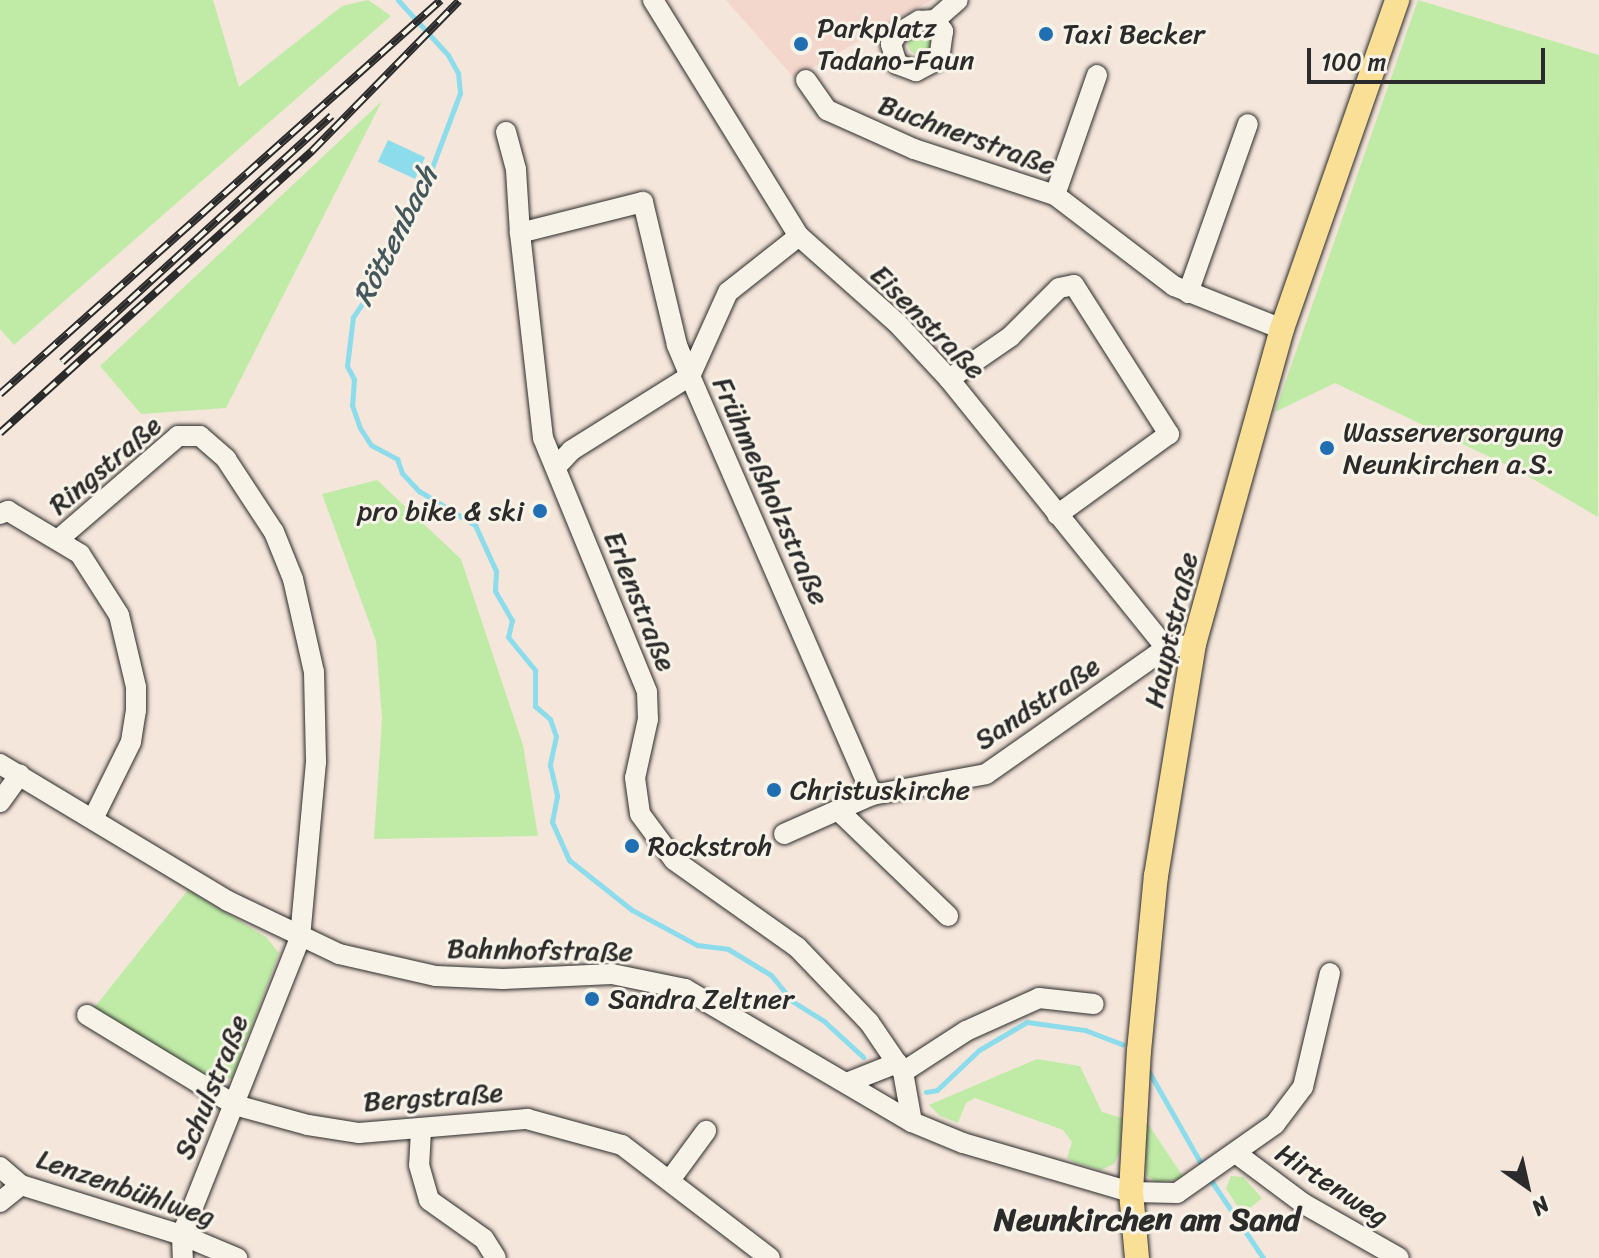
<!DOCTYPE html>
<html>
<head>
<meta charset="utf-8">
<style>
	body { margin:0 }
	#map { position:relative; width:1599px; height:1258px; overflow:hidden; background:#f5e6db; font-family:Sriracha,sans-serif }
	div>[style] { position:absolute }
	[style*='--x'] { left:calc(var(--x)*1px); top:calc(var(--y)*1px); width:calc(var(--w)*1px); rotate:calc(var(--a)*1deg) }
	.built>* { inset:0; background:#f3d7cc }
	.green>* { inset:0; background:#c0eba7 }
	.round { border-radius:50% }
	.water>* { inset:0; background:#8ddcec; transform-origin:0 0 }
	.stream>* { height:5px; margin:-2.5px; padding:0 2.5px; transform-origin:2.5px; border-radius:2.5px; background:#8ddcec }
	.roads { filter:drop-shadow(0 0 2px #2b2b2b) drop-shadow(0 0 2px #2b2b2b) }
	.minor>* { height:20px; margin:-10px; padding:0 10px; transform-origin:10px; border-radius:10px; background:#f7f3e8 }
	.major>* { height:24px; margin:-12px; padding:0 12px; transform-origin:12px; border-radius:12px; background:#fadf96 }
	.rail>* { height:8px; margin-top:-4px; transform-origin:0; background:repeating-linear-gradient(90deg,#f7f3e8 0 15px,#2b2b2b 0 30px); box-sizing:border-box; border-block:2px solid #2b2b2b }
	.dots>* { width:22px; height:22px; translate:-50% -50%; box-sizing:border-box; border:4px solid #f7f3e8; border-radius:50% }
	span { translate:-50% -50%; white-space:nowrap; text-align:center; line-height:1.15; -webkit-text-stroke:6px #f7f3e8; paint-order:stroke }
	.poi-label { font-size:28px; color:#2b2b2b }
	.left { translate:0 -50%; text-align:left }
	.right { translate:-100% -50%; text-align:right }
	.street-label { font-size:28px; color:#2b2b2b }
	.water-label { font-size:30px; color:#44575b; font-style:italic }
	.quarter-label { font-size:32px; color:#2b2b2b; font-weight:700 }
	.north { position:absolute; left:1487px; top:1146px; width:80px; height:80px; -webkit-text-stroke:6px #f7f3e8; paint-order:stroke; rotate:146deg; font-size:22px; font-weight:700; line-height:32px; text-align:center; color:#2b2b2b }
	.north::after { content:''; display:block; margin:auto; width:28px; height:36px; background:#2b2b2b; clip-path:polygon(50% 0,100% 100%,50% 72%,0 100%) }
	.scale { position:absolute; left:1307px; top:48px; width:238px; height:36px; box-sizing:border-box; border:4px solid #2b2b2b; border-top:0; padding-left:10px; font-size:24px; line-height:28px; white-space:nowrap; color:#2b2b2b; -webkit-text-stroke:6px #f7f3e8; paint-order:stroke }
</style>
</head>
<body>
<div id="map">
	<div class="built">
		<div style="clip-path:polygon(726px 0,932px 0,794px 78px)"></div>
	</div>
	<div class="green">
		<div style="clip-path:polygon(0 0,213px 0,239px 87px,342px 6px,368px 0,391px 16px,14px 345px,0 329px)"></div>
		<div style="clip-path:polygon(1418px 0,1599px 55px,1598px 517px,1521px 472px,1335px 383px,1275px 412px)"></div>
		<div class="round" style="left:908px;top:31px;width:24px;height:24px"></div>
		<div style="clip-path:polygon(382px 101px,226px 408px,141px 414px,100px 366px)"></div>
		<div style="clip-path:polygon(377px 480px,461px 559px,523px 745px,538px 836px,374px 839px,382px 719px,376px 641px,322px 494px)"></div>
		<div style="clip-path:polygon(188px 890px,266px 937px,279px 953px,232px 1078px,214px 1081px,93px 1009px)"></div>
		<div style="clip-path:polygon(1037px 1059px,1080px 1066px,1102px 1112px,1122px 1118px,1120px 1151px,1114px 1164px,1101px 1170px,1076px 1163px,1067px 1158px,1072px 1142px,1063px 1130px,975px 1098px,966px 1103px,958px 1123px,940px 1116px,929px 1105px)"></div>
		<div style="clip-path:polygon(1146px 1121px,1184px 1178px,1157px 1183px,1146px 1175px)"></div>
		<div style="clip-path:polygon(1231px 1176px,1243px 1177px,1262px 1198px,1243px 1214px,1226px 1189px)"></div>
	</div>
	<div class="water">
		<div style="left:388px;top:140px;width:41px;height:24px;rotate:25deg"></div>
	</div>
	<div class="stream">
		<div style="--x:398;--y:0;--w:74;--a:47.7"></div>
		<div style="--x:448;--y:55;--w:21;--a:61"></div>
		<div style="--x:458;--y:73;--w:20;--a:84"></div>
		<div style="--x:460;--y:93;--w:99;--a:110.6"></div>
		<div style="--x:425;--y:186;--w:100;--a:116.1"></div>
		<div style="--x:381;--y:276;--w:50;--a:124.3"></div>
		<div style="--x:353;--y:317;--w:49;--a:97"></div>
		<div style="--x:347;--y:366;--w:15;--a:62"></div>
		<div style="--x:354;--y:379;--w:26;--a:94"></div>
		<div style="--x:352;--y:405;--w:24;--a:71"></div>
		<div style="--x:360;--y:428;--w:20;--a:57"></div>
		<div style="--x:371;--y:445;--w:30;--a:28"></div>
		<div style="--x:397;--y:459;--w:15;--a:70"></div>
		<div style="--x:402;--y:473;--w:25;--a:47"></div>
		<div style="--x:419;--y:491;--w:66;--a:31.3"></div>
		<div style="--x:475;--y:525;--w:51;--a:65.5"></div>
		<div style="--x:496;--y:571;--w:20;--a:93"></div>
		<div style="--x:495;--y:591;--w:34;--a:60"></div>
		<div style="--x:512;--y:620;--w:17;--a:103"></div>
		<div style="--x:508;--y:637;--w:43;--a:50.7"></div>
		<div style="--x:535;--y:670;--w:36;--a:90"></div>
		<div style="--x:535;--y:706;--w:20;--a:41"></div>
		<div style="--x:550;--y:719;--w:18;--a:71"></div>
		<div style="--x:556;--y:736;--w:30;--a:102"></div>
		<div style="--x:550;--y:765;--w:32;--a:77"></div>
		<div style="--x:557;--y:796;--w:26;--a:101"></div>
		<div style="--x:552;--y:822;--w:42;--a:65.9"></div>
		<div style="--x:569;--y:860;--w:80;--a:38.4"></div>
		<div style="--x:632;--y:910;--w:74;--a:28.3"></div>
		<div style="--x:697;--y:945;--w:31;--a:7"></div>
		<div style="--x:728;--y:949;--w:50;--a:31.2"></div>
		<div style="--x:771;--y:975;--w:33;--a:51"></div>
		<div style="--x:792;--y:1001;--w:39;--a:32"></div>
		<div style="--x:825;--y:1022;--w:52;--a:42.6"></div>
		<div style="--x:1149;--y:1072;--w:109;--a:60.4"></div>
		<div style="--x:926;--y:1092;--w:11;--a:-10"></div>
		<div style="--x:937;--y:1090;--w:58;--a:-43.6"></div>
		<div style="--x:979;--y:1050;--w:56;--a:-30.3"></div>
		<div style="--x:1027;--y:1022;--w:59;--a:7.9"></div>
		<div style="--x:1085;--y:1030;--w:40;--a:21"></div>
		<div style="--x:1208;--y:1176;--w:99;--a:56.1"></div>
	</div>
	<div class="roads">
		<div class="minor">
			<div style="--x:653;--y:0;--w:278;--a:58.3"></div>
			<div style="--x:799;--y:236;--w:131;--a:41.6"></div>
			<div style="--x:897;--y:323;--w:76;--a:47.1"></div>
			<div style="--x:949;--y:379;--w:346;--a:51.1"></div>
			<div style="--x:1166;--y:648;--w:28;--a:-8"></div>
			<div style="--x:935;--y:20;--w:14;--a:54"></div>
			<div style="--x:943;--y:31;--w:28;--a:98"></div>
			<div style="--x:939;--y:59;--w:26;--a:152"></div>
			<div style="--x:916;--y:71;--w:20;--a:-160"></div>
			<div style="--x:897;--y:64;--w:21;--a:-107"></div>
			<div style="--x:891;--y:44;--w:12;--a:-59"></div>
			<div style="--x:897;--y:34;--w:26;--a:-31"></div>
			<div style="--x:919;--y:21;--w:16;--a:-4"></div>
			<div style="--x:935;--y:20;--w:30;--a:-41"></div>
			<div style="--x:806;--y:80;--w:37;--a:55"></div>
			<div style="--x:827;--y:110;--w:95;--a:24.1"></div>
			<div style="--x:914;--y:149;--w:148;--a:18.1"></div>
			<div style="--x:1055;--y:195;--w:150;--a:37.4"></div>
			<div style="--x:1174;--y:286;--w:116;--a:21.7"></div>
			<div style="--x:506;--y:132;--w:39;--a:75"></div>
			<div style="--x:516;--y:170;--w:63;--a:86.4"></div>
			<div style="--x:1055;--y:195;--w:127;--a:-70.7"></div>
			<div style="--x:799;--y:236;--w:90;--a:141.7"></div>
			<div style="--x:728;--y:292;--w:92;--a:114.3"></div>
			<div style="--x:690;--y:376;--w:457;--a:66.5"></div>
			<div style="--x:1188;--y:293;--w:179;--a:-70.5"></div>
			<div style="--x:949;--y:379;--w:74;--a:-34.5"></div>
			<div style="--x:1010;--y:337;--w:69;--a:-45"></div>
			<div style="--x:1059;--y:288;--w:15;--a:-11"></div>
			<div style="--x:1074;--y:285;--w:177;--a:57.5"></div>
			<div style="--x:1169;--y:434;--w:138;--a:144.1"></div>
			<div style="--x:556;--y:467;--w:23;--a:-47"></div>
			<div style="--x:572;--y:450;--w:139;--a:-32.1"></div>
			<div style="--x:690;--y:376;--w:34;--a:-113"></div>
			<div style="--x:677;--y:345;--w:147;--a:-103.4"></div>
			<div style="--x:643;--y:202;--w:127;--a:165.9"></div>
			<div style="--x:520;--y:233;--w:206;--a:83.6"></div>
			<div style="--x:543;--y:438;--w:274;--a:67.7"></div>
			<div style="--x:647;--y:692;--w:27;--a:88"></div>
			<div style="--x:648;--y:719;--w:60;--a:102.4"></div>
			<div style="--x:635;--y:778;--w:36;--a:82"></div>
			<div style="--x:640;--y:814;--w:57;--a:53.5"></div>
			<div style="--x:674;--y:860;--w:151;--a:35.3"></div>
			<div style="--x:797;--y:947;--w:104;--a:46.2"></div>
			<div style="--x:869;--y:1022;--w:60;--a:55.8"></div>
			<div style="--x:903;--y:1072;--w:51;--a:79.8"></div>
			<div style="--x:0;--y:514;--w:9;--a:-21"></div>
			<div style="--x:8;--y:511;--w:84;--a:30.8"></div>
			<div style="--x:80;--y:554;--w:72;--a:57.4"></div>
			<div style="--x:119;--y:615;--w:74;--a:76.7"></div>
			<div style="--x:136;--y:687;--w:23;--a:90"></div>
			<div style="--x:136;--y:710;--w:32;--a:99"></div>
			<div style="--x:131;--y:742;--w:84;--a:116.3"></div>
			<div style="--x:60;--y:538;--w:156;--a:-40.8"></div>
			<div style="--x:178;--y:436;--w:22;--a:0"></div>
			<div style="--x:200;--y:436;--w:35;--a:41"></div>
			<div style="--x:226;--y:459;--w:87;--a:56.7"></div>
			<div style="--x:274;--y:532;--w:51;--a:68"></div>
			<div style="--x:293;--y:579;--w:95;--a:77.3"></div>
			<div style="--x:314;--y:672;--w:90;--a:88.7"></div>
			<div style="--x:316;--y:762;--w:177;--a:95.2"></div>
			<div style="--x:300;--y:938;--w:320;--a:111.7"></div>
			<div style="--x:182;--y:1235;--w:23;--a:88"></div>
			<div style="--x:0;--y:764;--w:266;--a:31"></div>
			<div style="--x:228;--y:901;--w:123;--a:25.5"></div>
			<div style="--x:339;--y:954;--w:99;--a:12.8"></div>
			<div style="--x:436;--y:976;--w:67;--a:2.6"></div>
			<div style="--x:503;--y:979;--w:109;--a:-2.6"></div>
			<div style="--x:612;--y:974;--w:75;--a:11.6"></div>
			<div style="--x:685;--y:989;--w:263;--a:30.4"></div>
			<div style="--x:912;--y:1122;--w:55;--a:22.4"></div>
			<div style="--x:963;--y:1143;--w:175;--a:16.3"></div>
			<div style="--x:1131;--y:1192;--w:46;--a:1.2"></div>
			<div style="--x:1177;--y:1193;--w:120;--a:-35.1"></div>
			<div style="--x:1275;--y:1124;--w:46;--a:-52.9"></div>
			<div style="--x:1303;--y:1087;--w:117;--a:-76.7"></div>
			<div style="--x:0;--y:802;--w:34;--a:-54"></div>
			<div style="--x:840;--y:812;--w:150;--a:43.9"></div>
			<div style="--x:784;--y:834;--w:96;--a:-23.9"></div>
			<div style="--x:872;--y:795;--w:116;--a:-10.4"></div>
			<div style="--x:986;--y:774;--w:220;--a:-35"></div>
			<div style="--x:87;--y:1015;--w:173;--a:31.3"></div>
			<div style="--x:235;--y:1105;--w:76;--a:15.3"></div>
			<div style="--x:308;--y:1125;--w:52;--a:8.9"></div>
			<div style="--x:359;--y:1133;--w:169;--a:-4.8"></div>
			<div style="--x:527;--y:1119;--w:98;--a:15.3"></div>
			<div style="--x:622;--y:1145;--w:186;--a:37.4"></div>
			<div style="--x:903;--y:1072;--w:75;--a:-33.1"></div>
			<div style="--x:966;--y:1031;--w:80;--a:-24.3"></div>
			<div style="--x:1039;--y:998;--w:55;--a:6.2"></div>
			<div style="--x:849;--y:1082;--w:52;--a:-21.6"></div>
			<div style="--x:421;--y:1130;--w:35;--a:93"></div>
			<div style="--x:419;--y:1165;--w:36;--a:74"></div>
			<div style="--x:429;--y:1200;--w:67;--a:35.3"></div>
			<div style="--x:484;--y:1239;--w:22;--a:58"></div>
			<div style="--x:1237;--y:1154;--w:84;--a:36.7"></div>
			<div style="--x:1304;--y:1204;--w:109;--a:29.6"></div>
			<div style="--x:0;--y:1167;--w:28;--a:41"></div>
			<div style="--x:21;--y:1185;--w:169;--a:17.3"></div>
			<div style="--x:182;--y:1235;--w:60;--a:22.7"></div>
			<div style="--x:670;--y:1180;--w:61;--a:-53.7"></div>
			<div style="--x:0;--y:1202;--w:27;--a:-39"></div>
		</div>
		<div class="major">
			<div style="--x:1137;--y:1258;--w:66;--a:-95.2"></div>
			<div style="--x:1131;--y:1192;--w:141;--a:-86.8"></div>
			<div style="--x:1139;--y:1051;--w:176;--a:-84.5"></div>
			<div style="--x:1156;--y:876;--w:235;--a:-80.7"></div>
			<div style="--x:1194;--y:644;--w:327;--a:-74.4"></div>
			<div style="--x:1282;--y:329;--w:349;--a:-70.7"></div>
		</div>
	</div>
	<div class="rail">
		<div style="--x:62;--y:362;--w:365;--a:-42.4"></div>
		<div style="--x:0;--y:394;--w:591;--a:-41.78"></div>
		<div style="--x:0;--y:433;--w:421;--a:-42.1"></div>
		<div style="--x:312;--y:151;--w:210;--a:-45.6"></div>
	</div>
	<div class="dots">
		<div style="left:1046px;top:34px;background:#1f6fb2"></div>
		<div style="left:801px;top:44px;background:#1f6fb2"></div>
		<div style="left:1327px;top:448px;background:#1f6fb2"></div>
		<div style="left:540px;top:511px;background:#1f6fb2"></div>
		<div style="left:774px;top:790px;background:#1f6fb2"></div>
		<div style="left:632px;top:846px;background:#1f6fb2"></div>
		<div style="left:592px;top:999px;background:#1f6fb2"></div>
	</div>
	<div class="poi-label">
		<span class="left" style="left:817px;top:44px">Parkplatz<br>Tadano-Faun</span>
		<span class="left" style="left:1062px;top:34px">Taxi Becker</span>
		<span class="left" style="left:1343px;top:448px">Wasserversorgung<br>Neunkirchen a.S.</span>
		<span class="right" style="left:524px;top:511px">pro bike &amp; ski</span>
		<span class="left" style="left:790px;top:790px">Christuskirche</span>
		<span class="left" style="left:648px;top:846px">Rockstroh</span>
		<span class="left" style="left:608px;top:999px">Sandra Zeltner</span>
	</div>
	<div class="street-label">
		<span style="left:967px;top:135px;rotate:20deg">Buchnerstraße</span>
		<span style="left:928px;top:322px;rotate:45deg">Eisenstraße</span>
		<span style="left:105px;top:465px;rotate:-40deg">Ringstraße</span>
		<span style="left:771px;top:491px;rotate:66deg">Frühmeßholzstraße</span>
		<span style="left:640px;top:601px;rotate:68deg">Erlenstraße</span>
		<span style="left:1171px;top:630px;rotate:-77deg">Hauptstraße</span>
		<span style="left:1037px;top:703px;rotate:-34deg">Sandstraße</span>
		<span style="left:540px;top:950px;rotate:1deg">Bahnhofstraße</span>
		<span style="left:211px;top:1087px;rotate:-68deg">Schulstraße</span>
		<span style="left:433px;top:1097px;rotate:-4deg">Bergstraße</span>
		<span style="left:1332px;top:1185px;rotate:33deg">Hirtenweg</span>
		<span style="left:126px;top:1188px;rotate:19deg">Lenzenbühlweg</span>
	</div>
	<div class="water-label">
		<span style="left:395px;top:236px;rotate:-63deg">Röttenbach</span>
	</div>
	<div class="quarter-label">
		<span style="left:1147px;top:1220px">Neunkirchen am Sand</span>
	</div>
	<div class="north">N</div>
	<div class="scale">100 m</div>
</div>
</body>
</html>
